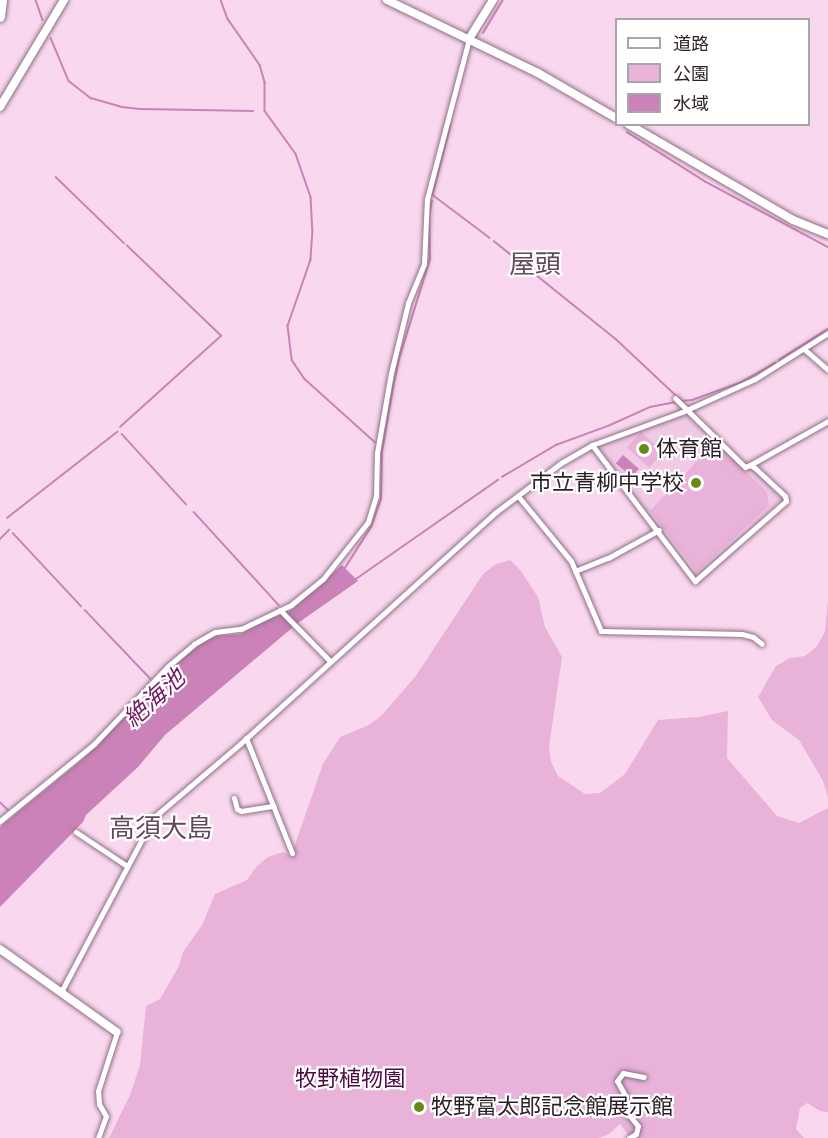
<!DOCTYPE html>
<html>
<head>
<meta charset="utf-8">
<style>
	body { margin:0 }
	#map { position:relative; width:828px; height:1138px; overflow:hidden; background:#f9d8ef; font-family:Jost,"Noto Sans JP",sans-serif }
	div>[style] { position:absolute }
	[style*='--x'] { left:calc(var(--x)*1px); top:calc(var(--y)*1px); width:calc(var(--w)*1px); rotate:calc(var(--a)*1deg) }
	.built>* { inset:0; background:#f1cae6 }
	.green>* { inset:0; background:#e8b2d9; transform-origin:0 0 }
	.water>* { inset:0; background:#cb82b8; transform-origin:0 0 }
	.stream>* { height:1.5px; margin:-0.75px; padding:0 0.75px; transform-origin:0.75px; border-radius:0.75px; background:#cb82b8 }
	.roads { filter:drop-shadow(0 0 2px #8e7085) drop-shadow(0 0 2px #8e7085) }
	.street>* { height:5px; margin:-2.5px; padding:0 2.5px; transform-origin:2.5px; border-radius:2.5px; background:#fff }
	.secondary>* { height:8px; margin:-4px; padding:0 4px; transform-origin:4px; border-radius:4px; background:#fff }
	.highway>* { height:10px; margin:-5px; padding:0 5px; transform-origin:5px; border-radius:5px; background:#fff }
	.dots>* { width:16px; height:16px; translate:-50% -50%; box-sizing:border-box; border:3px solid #fff; border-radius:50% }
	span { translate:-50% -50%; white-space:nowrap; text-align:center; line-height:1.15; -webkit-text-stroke:4.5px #fff; paint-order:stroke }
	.poi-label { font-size:22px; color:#2a1e27 }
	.left { translate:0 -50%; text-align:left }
	.right { translate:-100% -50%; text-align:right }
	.park-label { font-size:22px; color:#4d0b42 }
	.water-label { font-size:24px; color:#731d63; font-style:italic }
	.quarter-label { font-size:26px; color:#64495c }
	.legend { position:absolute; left:615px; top:18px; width:195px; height:108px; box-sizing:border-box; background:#fff; border:2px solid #aaa5a9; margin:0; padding:8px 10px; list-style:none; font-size:18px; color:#2a1e27 }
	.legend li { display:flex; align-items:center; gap:12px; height:30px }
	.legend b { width:30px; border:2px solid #aaa5a9 }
</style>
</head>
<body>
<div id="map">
	<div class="built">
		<div style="clip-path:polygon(685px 414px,745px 468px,753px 469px,784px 497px,698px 577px,693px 575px,598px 450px,611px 441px)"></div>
	</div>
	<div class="green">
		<div style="left:641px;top:432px;width:30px;height:21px;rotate:42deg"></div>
		<div style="clip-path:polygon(715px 442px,767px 492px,769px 506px,697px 572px,650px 511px)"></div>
		<div style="clip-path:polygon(510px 560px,521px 571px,538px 597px,545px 627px,562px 657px,549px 747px,551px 762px,558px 776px,585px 794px,600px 793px,625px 774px,658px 720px,699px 717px,728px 711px,727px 758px,777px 816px,799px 823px,828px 808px,828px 1112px,820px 1111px,807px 1103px,800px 1108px,796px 1129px,804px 1138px,631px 1138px,620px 1124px,609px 1134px,599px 1138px,109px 1138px,130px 1095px,140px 1065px,146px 1006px,160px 999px,179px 966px,183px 952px,202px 925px,215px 894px,247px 880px,256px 867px,268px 857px,283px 852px,291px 856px,323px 764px,340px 737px,369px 725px,382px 715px,415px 677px,483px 574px,496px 564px)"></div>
		<div style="clip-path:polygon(828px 601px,828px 797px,823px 781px,799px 740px,772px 720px,758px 697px,776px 666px,790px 658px,805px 656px,817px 646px,825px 632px)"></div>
	</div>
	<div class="water">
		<div style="left:623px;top:455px;width:21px;height:11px;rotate:41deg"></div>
		<div style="clip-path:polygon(342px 565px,358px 581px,298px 623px,165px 735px,138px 767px,86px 815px,83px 822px,0 907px,0 827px,83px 759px,157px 682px,198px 644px,216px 636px,241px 634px,268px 619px,288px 613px)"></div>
	</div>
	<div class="stream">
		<div style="--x:36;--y:0;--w:21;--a:71"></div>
		<div style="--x:221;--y:0;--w:20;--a:70"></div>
		<div style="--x:228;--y:19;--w:56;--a:55.2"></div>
		<div style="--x:260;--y:65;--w:19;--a:74"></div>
		<div style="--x:265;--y:83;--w:28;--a:90"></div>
		<div style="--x:265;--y:111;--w:53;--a:54.2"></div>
		<div style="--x:296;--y:154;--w:46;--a:70.8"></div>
		<div style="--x:311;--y:197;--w:33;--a:87"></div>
		<div style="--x:313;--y:230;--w:30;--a:94"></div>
		<div style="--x:311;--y:260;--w:70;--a:109.2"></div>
		<div style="--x:288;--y:326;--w:34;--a:83"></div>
		<div style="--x:292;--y:360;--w:23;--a:56"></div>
		<div style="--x:305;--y:379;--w:94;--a:42"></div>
		<div style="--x:483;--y:33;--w:39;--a:-59"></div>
		<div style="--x:51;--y:38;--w:47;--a:67.3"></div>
		<div style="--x:69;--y:81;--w:28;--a:38"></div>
		<div style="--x:91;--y:98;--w:32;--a:16"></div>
		<div style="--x:122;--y:107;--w:20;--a:6"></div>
		<div style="--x:142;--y:109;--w:111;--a:1"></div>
		<div style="--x:451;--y:125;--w:72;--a:104.4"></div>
		<div style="--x:433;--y:195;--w:71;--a:37"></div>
		<div style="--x:627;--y:132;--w:93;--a:32.3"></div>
		<div style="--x:706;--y:182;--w:138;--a:28"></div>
		<div style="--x:56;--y:177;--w:95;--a:44.1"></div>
		<div style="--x:494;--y:241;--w:156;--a:38.8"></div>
		<div style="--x:616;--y:339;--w:88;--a:43.2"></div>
		<div style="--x:779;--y:360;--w:58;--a:-32.3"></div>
		<div style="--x:681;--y:401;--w:11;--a:-5"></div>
		<div style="--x:692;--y:400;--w:53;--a:-19.8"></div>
		<div style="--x:742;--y:382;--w:38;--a:-30"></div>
		<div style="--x:120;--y:427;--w:136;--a:-42"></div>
		<div style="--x:221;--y:336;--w:130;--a:-136.2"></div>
		<div style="--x:122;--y:434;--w:95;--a:47.6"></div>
		<div style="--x:502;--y:477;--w:63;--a:-30.7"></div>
		<div style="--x:556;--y:445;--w:55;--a:-20.1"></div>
		<div style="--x:608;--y:426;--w:46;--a:-24.3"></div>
		<div style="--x:650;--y:407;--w:26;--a:-11"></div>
		<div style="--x:194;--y:512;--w:126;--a:47.6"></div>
		<div style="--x:7;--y:518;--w:140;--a:-38"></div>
		<div style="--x:13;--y:533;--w:100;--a:47"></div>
		<div style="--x:0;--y:539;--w:13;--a:-45"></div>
		<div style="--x:345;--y:568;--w:49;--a:-57.6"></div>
		<div style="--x:371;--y:527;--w:29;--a:-70"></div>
		<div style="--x:381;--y:500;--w:48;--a:-88.8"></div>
		<div style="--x:382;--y:452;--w:65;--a:-80.2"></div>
		<div style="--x:393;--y:388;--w:33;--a:-78"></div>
		<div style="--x:400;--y:356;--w:102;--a:-72.8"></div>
		<div style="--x:430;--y:259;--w:43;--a:-91.3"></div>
		<div style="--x:429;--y:216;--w:15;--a:-79"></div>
		<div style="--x:356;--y:579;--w:173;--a:-34.9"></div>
		<div style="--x:85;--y:610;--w:95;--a:46.3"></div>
		<div style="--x:0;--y:802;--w:11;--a:45"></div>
	</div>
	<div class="roads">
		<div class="street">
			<div style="--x:804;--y:349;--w:32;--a:41"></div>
			<div style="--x:592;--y:445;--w:171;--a:52.9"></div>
			<div style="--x:695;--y:581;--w:121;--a:-41.3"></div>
			<div style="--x:786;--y:501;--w:5;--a:-101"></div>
			<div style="--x:785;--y:496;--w:41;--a:-137"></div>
			<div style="--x:755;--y:468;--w:6;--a:-149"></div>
			<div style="--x:750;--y:465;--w:5;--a:158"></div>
			<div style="--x:745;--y:467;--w:98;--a:-135.4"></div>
			<div style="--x:750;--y:465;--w:90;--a:-29.4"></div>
			<div style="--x:518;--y:496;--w:84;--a:50.8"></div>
			<div style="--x:571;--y:561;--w:76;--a:66.8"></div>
			<div style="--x:601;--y:631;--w:141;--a:1.2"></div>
			<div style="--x:742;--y:634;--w:11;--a:15"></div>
			<div style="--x:753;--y:637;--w:11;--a:38"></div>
			<div style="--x:575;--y:571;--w:35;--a:-22"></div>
			<div style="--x:608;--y:558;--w:58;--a:-28.8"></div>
			<div style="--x:280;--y:610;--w:71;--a:45.6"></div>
			<div style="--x:246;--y:738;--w:124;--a:68.2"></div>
			<div style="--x:234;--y:798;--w:11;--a:75"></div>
			<div style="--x:237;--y:809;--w:4;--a:27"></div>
			<div style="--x:241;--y:811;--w:33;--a:-9"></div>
			<div style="--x:0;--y:821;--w:122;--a:-39.3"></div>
			<div style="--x:94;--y:744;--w:106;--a:-46.5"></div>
			<div style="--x:167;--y:667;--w:35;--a:-40"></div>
			<div style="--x:194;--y:644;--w:24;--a:-30"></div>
			<div style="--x:215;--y:632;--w:26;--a:-7"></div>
			<div style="--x:241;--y:629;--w:55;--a:-25.6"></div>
			<div style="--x:291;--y:605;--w:41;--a:-39.1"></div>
			<div style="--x:323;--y:579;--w:73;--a:-51.7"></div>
			<div style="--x:368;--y:522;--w:27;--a:-73"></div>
			<div style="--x:376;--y:496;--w:43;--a:-88.7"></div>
			<div style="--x:377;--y:453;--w:81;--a:-80.1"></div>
			<div style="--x:391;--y:373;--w:72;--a:-76.3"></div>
			<div style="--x:408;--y:303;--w:42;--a:-67.7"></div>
			<div style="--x:424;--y:264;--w:65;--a:-87.4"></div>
			<div style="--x:427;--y:199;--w:165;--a:-75.3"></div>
			<div style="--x:76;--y:832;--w:61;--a:33.7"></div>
			<div style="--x:61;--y:992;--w:197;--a:-62.1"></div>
			<div style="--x:153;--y:818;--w:114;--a:-40.4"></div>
			<div style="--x:240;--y:744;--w:345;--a:-42.2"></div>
			<div style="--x:496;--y:512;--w:81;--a:-37"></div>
			<div style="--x:561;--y:463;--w:36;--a:-30"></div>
			<div style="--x:592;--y:445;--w:96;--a:-20.1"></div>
			<div style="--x:682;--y:412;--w:80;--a:-24.3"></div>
			<div style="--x:755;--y:379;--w:86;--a:-32.2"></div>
			<div style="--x:98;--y:1138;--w:23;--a:-70"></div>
			<div style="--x:106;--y:1116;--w:14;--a:-120"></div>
			<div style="--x:99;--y:1104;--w:13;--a:-94"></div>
			<div style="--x:98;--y:1091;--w:62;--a:-72.1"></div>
			<div style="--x:629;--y:1138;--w:8;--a:-30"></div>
			<div style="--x:636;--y:1134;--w:8;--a:-76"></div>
			<div style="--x:638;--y:1126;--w:26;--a:-129"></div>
			<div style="--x:622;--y:1106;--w:10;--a:-66"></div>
			<div style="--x:626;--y:1097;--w:18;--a:-119"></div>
			<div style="--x:617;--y:1081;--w:10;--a:-53"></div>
			<div style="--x:623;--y:1073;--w:21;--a:11"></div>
		</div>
		<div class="secondary">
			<div style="--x:387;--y:0;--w:168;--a:25.8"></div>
			<div style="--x:538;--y:73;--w:90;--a:30"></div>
			<div style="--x:469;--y:39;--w:46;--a:-58.4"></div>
			<div style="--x:0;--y:107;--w:125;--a:-59.1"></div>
			<div style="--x:628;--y:124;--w:191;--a:30.2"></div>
			<div style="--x:793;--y:220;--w:38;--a:22"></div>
			<div style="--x:0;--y:949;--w:143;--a:35.4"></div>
		</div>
		<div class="highway">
			<div style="--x:0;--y:17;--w:17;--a:-83"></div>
		</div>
	</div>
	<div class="dots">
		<div style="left:644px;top:449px;background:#668b14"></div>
		<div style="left:696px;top:483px;background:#668b14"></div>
		<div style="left:419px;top:1107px;background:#668b14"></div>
	</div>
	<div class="poi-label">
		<span class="left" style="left:656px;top:449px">体育館</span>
		<span class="right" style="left:684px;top:483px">市立青柳中学校</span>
		<span class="left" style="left:431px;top:1107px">牧野富太郎記念館展示館</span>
	</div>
	<div class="park-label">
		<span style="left:350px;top:1079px">牧野植物園</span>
	</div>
	<div class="water-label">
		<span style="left:154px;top:698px;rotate:-42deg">絶海池</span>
	</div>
	<div class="quarter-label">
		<span style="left:535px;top:265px">屋頭</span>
		<span style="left:161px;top:829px">高須大島</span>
	</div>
	<ul class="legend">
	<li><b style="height:8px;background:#fff"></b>道路</li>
	<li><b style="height:16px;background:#e8b2d9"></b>公園</li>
	<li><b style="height:16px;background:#cb82b8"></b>水域</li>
	</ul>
</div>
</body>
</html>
